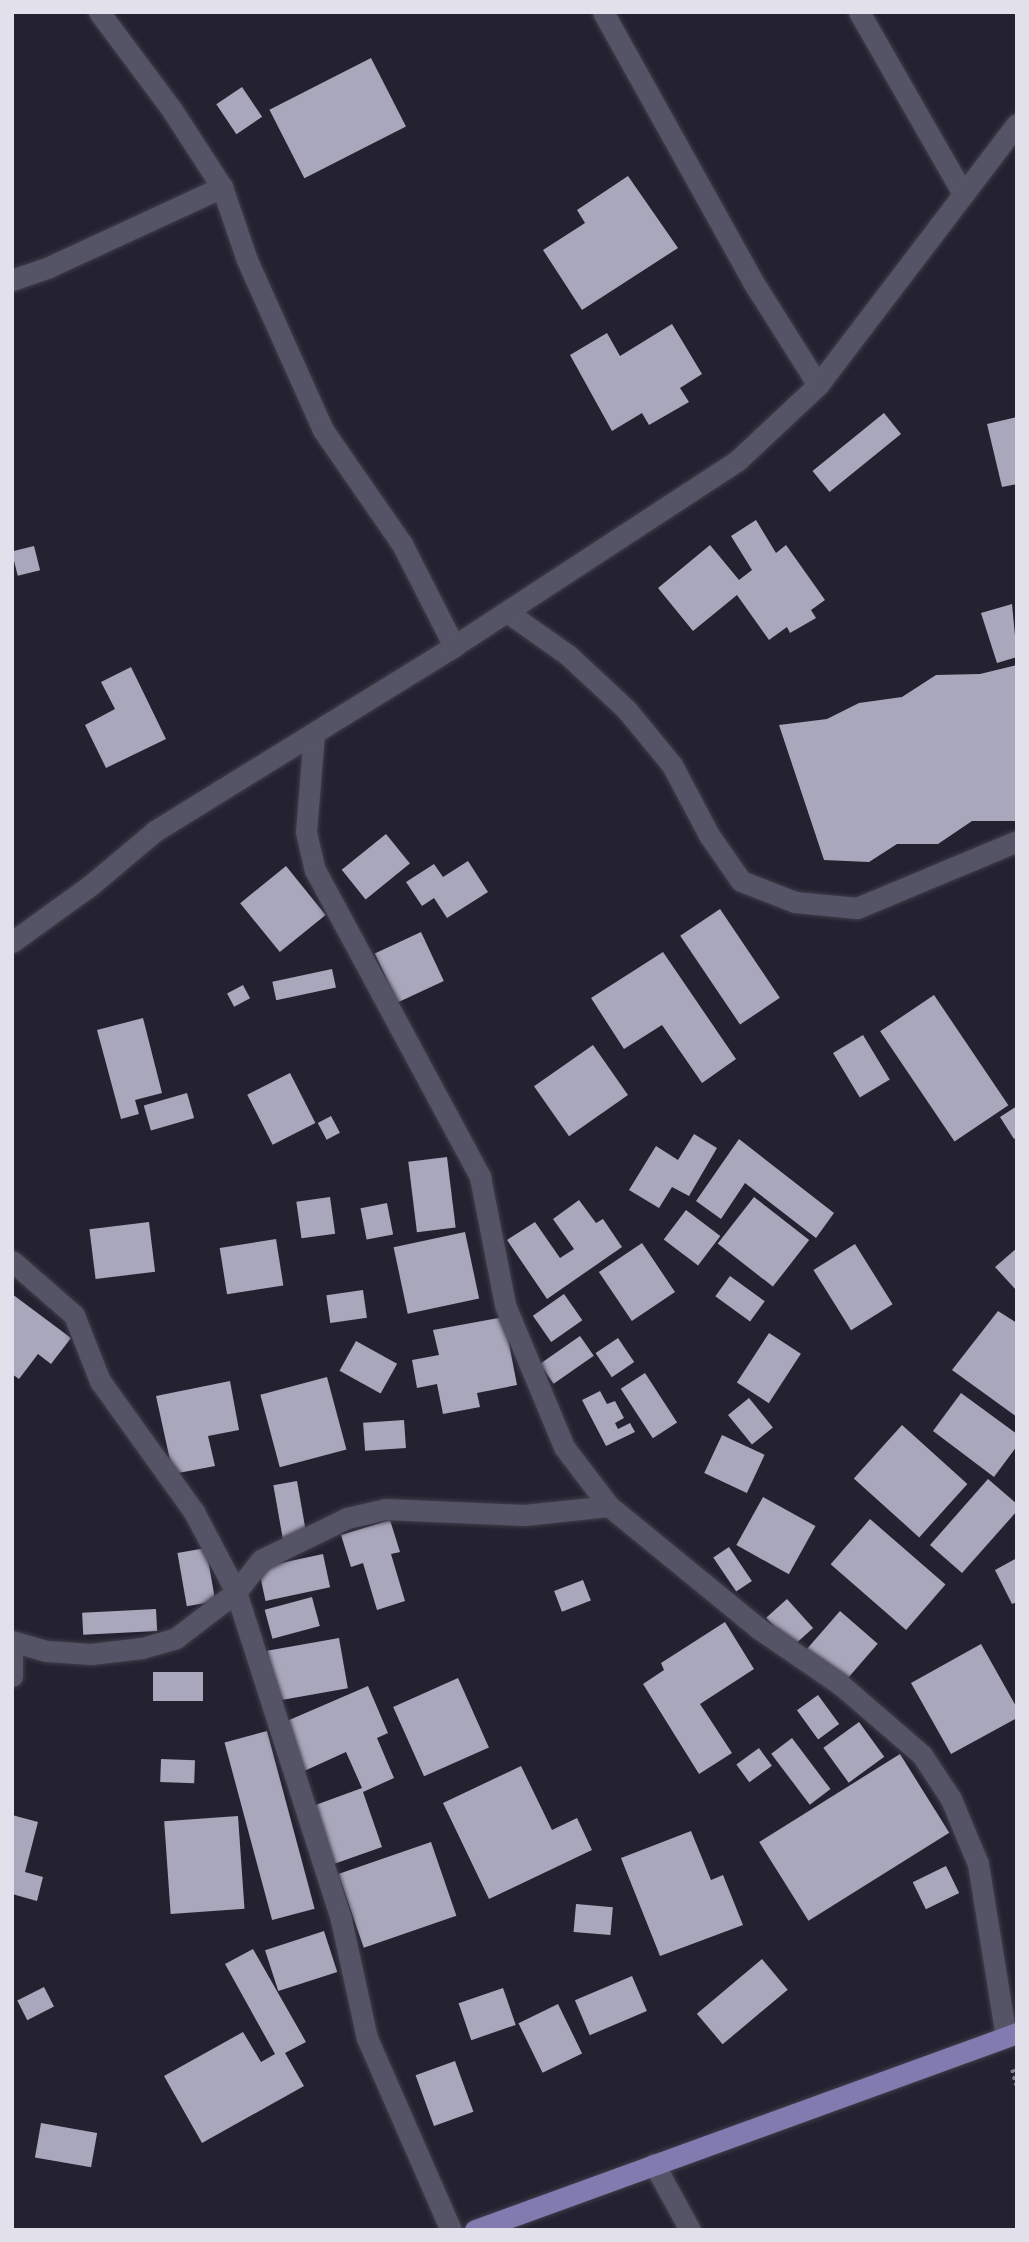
<!DOCTYPE html>
<html>
<head>
<meta charset="utf-8">
<style>
	body { margin:0 }
	#map { position:relative; width:1029px; height:2242px; overflow:hidden; background:#242231; font-family:Quicksand,sans-serif }
	div>[style] { position:absolute }
	[style*='--x'] { left:calc(var(--x)*1px); top:calc(var(--y)*1px); width:calc(var(--w)*1px); rotate:calc(var(--a)*1deg) }
	.building>* { inset:0; background:#a9a7bc; transform-origin:0 0 }
	.path>* { height:4.5px; margin-top:-2.25px; transform-origin:0; background:repeating-linear-gradient(90deg,#7c7a87 0 3.5px,transparent 0 7px) }
	.roads { filter:drop-shadow(0 0 2px #403e4b) drop-shadow(0 0 2px #403e4b) }
	.minor>* { height:21px; margin:-10.5px; padding:0 10.5px; transform-origin:10.5px; border-radius:10.5px; background:#555466 }
	.major>* { height:21px; margin:-10.5px; padding:0 10.5px; transform-origin:10.5px; border-radius:10.5px; background:#827baf }
	span { translate:-50% -50%; white-space:nowrap; text-align:center; line-height:1.15; -webkit-text-stroke:7px #0d0c13; paint-order:stroke }
	.frame { position:absolute; inset:0; border:14px solid #e1e0eb; pointer-events:none }
</style>
</head>
<body>
<div id="map">
	<div class="building">
		<div style="left:371px;top:58px;width:77px;height:114px;rotate:63deg"></div>
		<div style="left:242px;top:87px;width:36px;height:31px;rotate:56deg"></div>
		<div style="clip-path:polygon(628px 176px,678px 248px,582px 310px,543px 250px,585px 223px,577px 210px)"></div>
		<div style="clip-path:polygon(672px 324px,702px 374px,680px 388px,689px 402px,649px 425px,642px 413px,612px 431px,570px 355px,607px 333px,620px 356px)"></div>
		<div style="left:884px;top:413px;width:27px;height:92px;rotate:51deg"></div>
		<div style="clip-path:polygon(1017px 417px,1017px 484px,1002px 487px,987px 424px)"></div>
		<div style="clip-path:polygon(756px 520px,776px 553px,786px 545px,825px 600px,811px 610px,816px 618px,790px 633px,787px 627px,769px 640px,737px 595px,693px 631px,658px 588px,710px 545px,739px 580px,752px 570px,731px 536px)"></div>
		<div style="left:34px;top:546px;width:25px;height:23px;rotate:76deg"></div>
		<div style="clip-path:polygon(1012px 604px,1017px 657px,997px 663px,981px 613px)"></div>
		<div style="clip-path:polygon(1017px 665px,1017px 821px,972px 821px,938px 844px,897px 844px,869px 862px,824px 860px,779px 725px,827px 719px,859px 703px,902px 697px,936px 675px,980px 674px)"></div>
		<div style="clip-path:polygon(131px 667px,166px 739px,106px 768px,85px 725px,115px 709px,101px 682px)"></div>
		<div style="left:386px;top:834px;width:38px;height:57px;rotate:51deg"></div>
		<div style="clip-path:polygon(468px 861px,488px 892px,447px 918px,434px 898px,422px 906px,406px 882px,434px 864px,443px 877px)"></div>
		<div style="left:286px;top:866px;width:63px;height:59px;rotate:51deg"></div>
		<div style="left:720px;top:909px;width:107px;height:48px;rotate:56deg"></div>
		<div style="left:421px;top:932px;width:54px;height:51px;rotate:65deg"></div>
		<div style="clip-path:polygon(663px 952px,736px 1059px,702px 1083px,662px 1025px,624px 1049px,591px 998px)"></div>
		<div style="left:332px;top:969px;width:19px;height:61px;rotate:78deg"></div>
		<div style="left:243px;top:985px;width:15px;height:18px;rotate:62deg"></div>
		<div style="left:934px;top:995px;width:133px;height:65px;rotate:56deg"></div>
		<div style="clip-path:polygon(143px 1018px,162px 1093px,135px 1100px,139px 1114px,121px 1119px,97px 1030px)"></div>
		<div style="left:863px;top:1035px;width:52px;height:35px;rotate:59deg"></div>
		<div style="left:593px;top:1045px;width:61px;height:72px;rotate:55deg"></div>
		<div style="left:290px;top:1073px;width:56px;height:48px;rotate:63deg"></div>
		<div style="left:187px;top:1093px;width:26px;height:45px;rotate:74deg"></div>
		<div style="clip-path:polygon(1017px 1106px,1017px 1137px,1014px 1139px,1000px 1117px)"></div>
		<div style="left:331px;top:1116px;width:19px;height:15px;rotate:62deg"></div>
		<div style="clip-path:polygon(694px 1134px,717px 1148px,689px 1196px,672px 1187px,659px 1208px,629px 1190px,656px 1146px,678px 1160px)"></div>
		<div style="clip-path:polygon(739px 1139px,834px 1213px,816px 1238px,745px 1183px,721px 1219px,696px 1201px)"></div>
		<div style="left:447px;top:1157px;width:71px;height:39px;rotate:83deg"></div>
		<div style="left:330px;top:1197px;width:37px;height:34px;rotate:82deg"></div>
		<div style="left:754px;top:1197px;width:70px;height:59px;rotate:38deg"></div>
		<div style="clip-path:polygon(579px 1200px,596px 1223px,603px 1219px,622px 1247px,547px 1299px,507px 1240px,535px 1222px,560px 1258px,574px 1249px,553px 1219px)"></div>
		<div style="left:387px;top:1203px;width:32px;height:27px;rotate:79deg"></div>
		<div style="left:686px;top:1210px;width:43px;height:37px;rotate:37deg"></div>
		<div style="left:149px;top:1222px;width:50px;height:60px;rotate:83deg"></div>
		<div style="left:465px;top:1232px;width:68px;height:73px;rotate:78deg"></div>
		<div style="left:276px;top:1239px;width:47px;height:57px;rotate:81deg"></div>
		<div style="left:642px;top:1243px;width:59px;height:52px;rotate:56deg"></div>
		<div style="left:855px;top:1244px;width:71px;height:49px;rotate:58deg"></div>
		<div style="clip-path:polygon(1017px 1248px,1017px 1291px,995px 1267px)"></div>
		<div style="left:730px;top:1276px;width:43px;height:25px;rotate:36deg"></div>
		<div style="left:363px;top:1290px;width:28px;height:37px;rotate:82deg"></div>
		<div style="clip-path:polygon(12px 1294px,71px 1338px,51px 1364px,38px 1354px,19px 1379px,12px 1374px)"></div>
		<div style="left:564px;top:1294px;width:32px;height:38px;rotate:55deg"></div>
		<div style="clip-path:polygon(998px 1311px,1017px 1323px,1017px 1417px,952px 1370px)"></div>
		<div style="clip-path:polygon(504px 1317px,517px 1385px,477px 1393px,480px 1407px,443px 1414px,437px 1384px,417px 1388px,412px 1360px,439px 1355px,433px 1330px)"></div>
		<div style="left:769px;top:1333px;width:38px;height:59px;rotate:33deg"></div>
		<div style="left:580px;top:1336px;width:24px;height:49px;rotate:55deg"></div>
		<div style="left:618px;top:1338px;width:29px;height:27px;rotate:56deg"></div>
		<div style="left:356px;top:1341px;width:47px;height:34px;rotate:29deg"></div>
		<div style="left:645px;top:1373px;width:59px;height:29px;rotate:57deg"></div>
		<div style="left:327px;top:1377px;width:75px;height:69px;rotate:75deg"></div>
		<div style="clip-path:polygon(230px 1381px,239px 1430px,208px 1436px,215px 1466px,173px 1474px,156px 1396px)"></div>
		<div style="clip-path:polygon(600px 1391px,607px 1404px,615px 1401px,624px 1418px,615px 1423px,618px 1429px,630px 1423px,635px 1432px,606px 1446px,582px 1400px)"></div>
		<div style="clip-path:polygon(961px 1393px,1017px 1434px,1017px 1446px,994px 1477px,933px 1431px)"></div>
		<div style="left:749px;top:1398px;width:38px;height:27px;rotate:51deg"></div>
		<div style="left:404px;top:1420px;width:28px;height:41px;rotate:86deg"></div>
		<div style="left:902px;top:1425px;width:88px;height:72px;rotate:42deg"></div>
		<div style="left:722px;top:1435px;width:47px;height:42px;rotate:25deg"></div>
		<div style="clip-path:polygon(988px 1479px,1017px 1504px,1017px 1511px,962px 1573px,930px 1545px)"></div>
		<div style="left:297px;top:1481px;width:56px;height:24px;rotate:80deg"></div>
		<div style="left:763px;top:1497px;width:60px;height:55px;rotate:29deg"></div>
		<div style="left:870px;top:1519px;width:100px;height:60px;rotate:41deg"></div>
		<div style="clip-path:polygon(390px 1520px,400px 1552px,391px 1554px,405px 1601px,377px 1610px,363px 1563px,351px 1567px,341px 1535px)"></div>
		<div style="left:729px;top:1547px;width:41px;height:19px;rotate:56deg"></div>
		<div style="left:206px;top:1548px;width:54px;height:29px;rotate:80deg"></div>
		<div style="left:323px;top:1554px;width:34px;height:66px;rotate:78deg"></div>
		<div style="clip-path:polygon(1017px 1558px,1017px 1602px,1012px 1604px,995px 1570px)"></div>
		<div style="left:583px;top:1580px;width:22px;height:31px;rotate:69deg"></div>
		<div style="left:312px;top:1597px;width:30px;height:49px;rotate:75deg"></div>
		<div style="left:787px;top:1599px;width:39px;height:28px;rotate:48deg"></div>
		<div style="left:156px;top:1609px;width:22px;height:74px;rotate:87deg"></div>
		<div style="left:840px;top:1611px;width:50px;height:56px;rotate:41deg"></div>
		<div style="clip-path:polygon(725px 1622px,754px 1669px,700px 1704px,732px 1753px,699px 1774px,643px 1684px,664px 1670px,661px 1663px)"></div>
		<div style="left:339px;top:1638px;width:51px;height:73px;rotate:80deg"></div>
		<div style="clip-path:polygon(981px 1644px,1017px 1708px,1017px 1718px,951px 1754px,911px 1683px)"></div>
		<div style="left:153px;top:1672px;width:50px;height:29px"></div>
		<div style="left:458px;top:1678px;width:76px;height:71px;rotate:66deg"></div>
		<div style="clip-path:polygon(368px 1686px,388px 1733px,377px 1738px,394px 1778px,363px 1792px,382px 1847px,331px 1865px,310px 1807px,362px 1788px,346px 1752px,302px 1772px,280px 1724px)"></div>
		<div style="left:818px;top:1695px;width:36px;height:26px;rotate:54deg"></div>
		<div style="left:859px;top:1722px;width:43px;height:44px;rotate:54deg"></div>
		<div style="left:267px;top:1731px;width:184px;height:44px;rotate:75deg"></div>
		<div style="left:792px;top:1738px;width:64px;height:26px;rotate:53deg"></div>
		<div style="left:759px;top:1748px;width:22px;height:28px;rotate:54deg"></div>
		<div style="left:900px;top:1754px;width:93px;height:166px;rotate:58deg"></div>
		<div style="left:161px;top:1759px;width:34px;height:23px;rotate:2deg"></div>
		<div style="clip-path:polygon(521px 1766px,552px 1830px,577px 1818px,592px 1850px,489px 1899px,443px 1803px)"></div>
		<div style="clip-path:polygon(12px 1815px,38px 1822px,25px 1872px,43px 1877px,37px 1901px,12px 1894px)"></div>
		<div style="left:238px;top:1816px;width:93px;height:74px;rotate:86deg"></div>
		<div style="clip-path:polygon(691px 1831px,711px 1880px,723px 1875px,743px 1925px,660px 1956px,621px 1858px)"></div>
		<div style="left:431px;top:1842px;width:78px;height:98px;rotate:71deg"></div>
		<div style="left:946px;top:1866px;width:30px;height:37px;rotate:64deg"></div>
		<div style="left:576px;top:1904px;width:37px;height:28px;rotate:5deg"></div>
		<div style="left:324px;top:1931px;width:43px;height:62px;rotate:72deg"></div>
		<div style="clip-path:polygon(253px 1949px,306px 2042px,285px 2053px,304px 2086px,202px 2143px,164px 2076px,243px 2032px,261px 2062px,275px 2054px,225px 1964px)"></div>
		<div style="left:762px;top:1959px;width:40px;height:85px;rotate:50deg"></div>
		<div style="left:632px;top:1976px;width:38px;height:62px;rotate:67deg"></div>
		<div style="left:44px;top:1987px;width:22px;height:30px;rotate:63deg"></div>
		<div style="left:503px;top:1988px;width:39px;height:47px;rotate:71deg"></div>
		<div style="left:558px;top:2004px;width:55px;height:44px;rotate:64deg"></div>
		<div style="left:455px;top:2061px;width:54px;height:42px;rotate:70deg"></div>
		<div style="left:41px;top:2123px;width:57px;height:35px;rotate:10deg"></div>
	</div>
	<div class="path">
		<div style="--x:1013;--y:2069;--w:16;--a:76"></div>
	</div>
	<div class="roads">
		<div class="minor">
			<div style="--x:99;--y:12;--w:122;--a:53.3"></div>
			<div style="--x:172;--y:110;--w:92;--a:57"></div>
			<div style="--x:222;--y:187;--w:77;--a:71.1"></div>
			<div style="--x:247;--y:260;--w:186;--a:65.9"></div>
			<div style="--x:323;--y:430;--w:139;--a:55.3"></div>
			<div style="--x:402;--y:544;--w:114;--a:63"></div>
			<div style="--x:603;--y:12;--w:312;--a:60.9"></div>
			<div style="--x:755;--y:285;--w:118;--a:57.8"></div>
			<div style="--x:859;--y:12;--w:207;--a:60.2"></div>
			<div style="--x:12;--y:280;--w:39;--a:-19"></div>
			<div style="--x:49;--y:267;--w:191;--a:-24.8"></div>
			<div style="--x:507;--y:612;--w:75;--a:35.2"></div>
			<div style="--x:568;--y:655;--w:79;--a:43"></div>
			<div style="--x:626;--y:709;--w:72;--a:50.6"></div>
			<div style="--x:672;--y:765;--w:79;--a:62.1"></div>
			<div style="--x:709;--y:835;--w:56;--a:55.2"></div>
			<div style="--x:741;--y:881;--w:58;--a:21.3"></div>
			<div style="--x:795;--y:902;--w:62;--a:5.5"></div>
			<div style="--x:857;--y:908;--w:173;--a:-22.7"></div>
			<div style="--x:314;--y:734;--w:98;--a:94.7"></div>
			<div style="--x:306;--y:832;--w:39;--a:77"></div>
			<div style="--x:315;--y:870;--w:349;--a:61.7"></div>
			<div style="--x:480;--y:1177;--w:130;--a:78.9"></div>
			<div style="--x:505;--y:1305;--w:154;--a:67.4"></div>
			<div style="--x:564;--y:1447;--w:74;--a:52.7"></div>
			<div style="--x:609;--y:1506;--w:193;--a:39.3"></div>
			<div style="--x:758;--y:1628;--w:101;--a:34.5"></div>
			<div style="--x:841;--y:1685;--w:107;--a:40.8"></div>
			<div style="--x:922;--y:1755;--w:53;--a:56.6"></div>
			<div style="--x:951;--y:1799;--w:70;--a:67.4"></div>
			<div style="--x:978;--y:1864;--w:175;--a:80.8"></div>
			<div style="--x:12;--y:942;--w:99;--a:-35.9"></div>
			<div style="--x:92;--y:884;--w:82;--a:-40.1"></div>
			<div style="--x:155;--y:831;--w:352;--a:-31.7"></div>
			<div style="--x:454;--y:646;--w:338;--a:-33.2"></div>
			<div style="--x:737;--y:461;--w:111;--a:-43.2"></div>
			<div style="--x:818;--y:385;--w:328;--a:-52.7"></div>
			<div style="--x:12;--y:1261;--w:82;--a:41.1"></div>
			<div style="--x:74;--y:1315;--w:71;--a:68.5"></div>
			<div style="--x:100;--y:1381;--w:161;--a:54.3"></div>
			<div style="--x:194;--y:1512;--w:90;--a:62.3"></div>
			<div style="--x:236;--y:1592;--w:344;--a:72.2"></div>
			<div style="--x:341;--y:1920;--w:121;--a:77.6"></div>
			<div style="--x:367;--y:2038;--w:210;--a:66.4"></div>
			<div style="--x:12;--y:1641;--w:35;--a:90"></div>
			<div style="--x:15;--y:1642;--w:33;--a:16"></div>
			<div style="--x:47;--y:1651;--w:44;--a:3.9"></div>
			<div style="--x:91;--y:1654;--w:51;--a:-6.7"></div>
			<div style="--x:142;--y:1648;--w:35;--a:-16"></div>
			<div style="--x:176;--y:1638;--w:76;--a:-37.5"></div>
			<div style="--x:236;--y:1592;--w:41;--a:-52"></div>
			<div style="--x:261;--y:1560;--w:96;--a:-26"></div>
			<div style="--x:347;--y:1518;--w:39;--a:-13"></div>
			<div style="--x:385;--y:1509;--w:139;--a:2.5"></div>
			<div style="--x:524;--y:1515;--w:85;--a:-6"></div>
			<div style="--x:654;--y:2164;--w:75;--a:61.4"></div>
		</div>
		<div class="major">
			<div style="--x:475;--y:2230;--w:577;--a:-19.97"></div>
		</div>
	</div>
	<div class="frame"></div>
</div>
</body>
</html>
